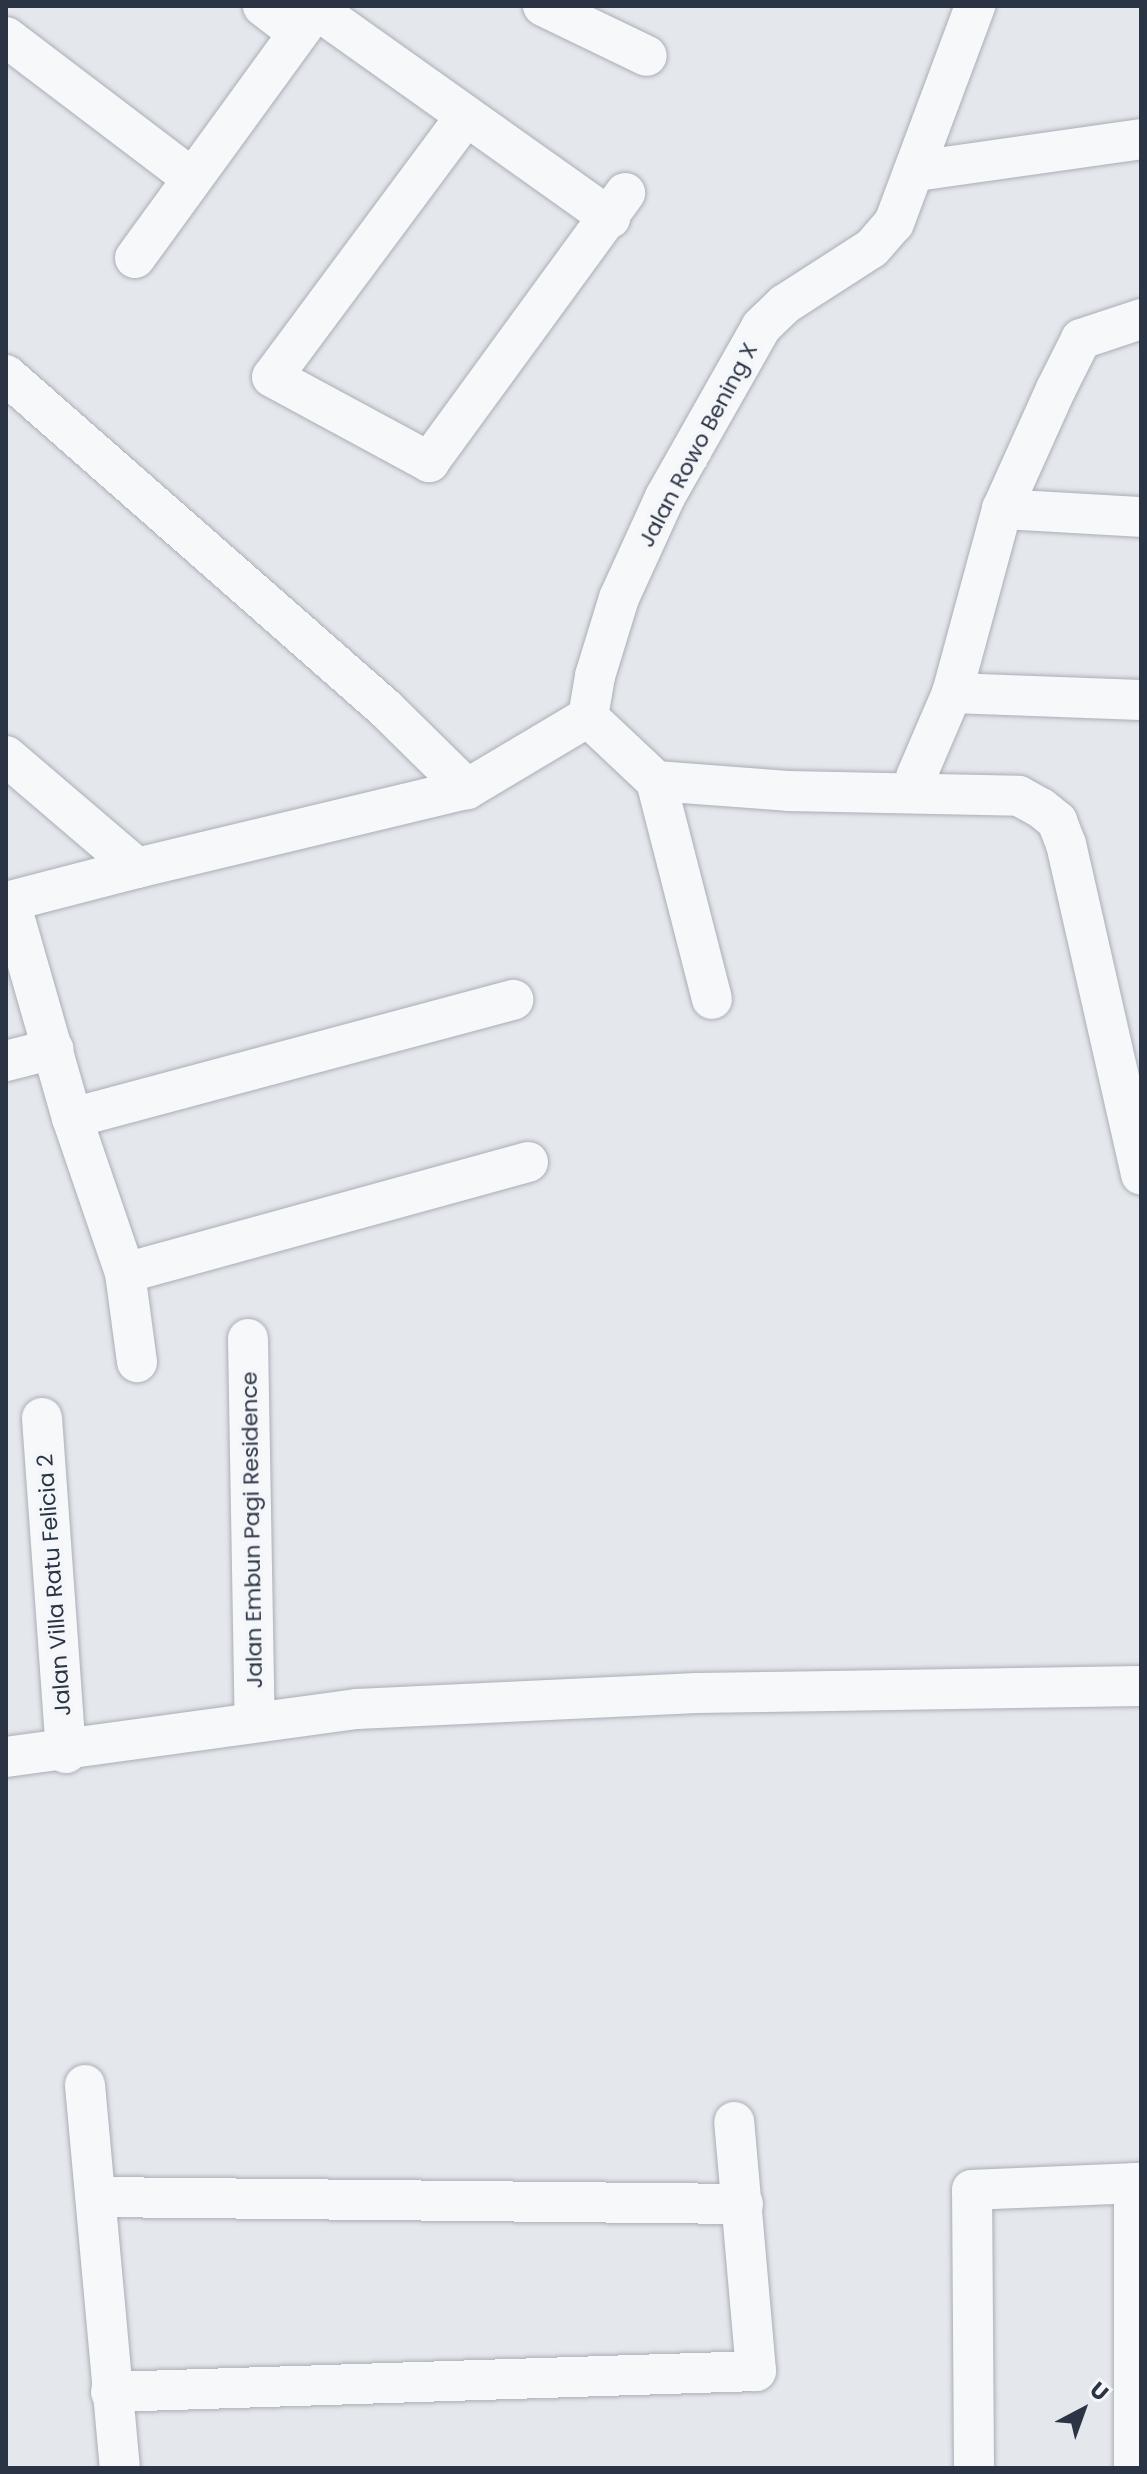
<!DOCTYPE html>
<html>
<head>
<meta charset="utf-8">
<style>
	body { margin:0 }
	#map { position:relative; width:1147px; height:2474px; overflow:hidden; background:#e4e7ec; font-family:Poppins,sans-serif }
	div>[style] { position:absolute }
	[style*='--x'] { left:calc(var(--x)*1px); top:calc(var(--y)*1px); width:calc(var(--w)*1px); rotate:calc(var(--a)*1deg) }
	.roads { filter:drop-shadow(0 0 2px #a9aeb7) drop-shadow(0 0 2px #a9aeb7) }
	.minor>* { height:40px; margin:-20px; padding:0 20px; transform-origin:20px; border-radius:20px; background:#f7f8fa }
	span { translate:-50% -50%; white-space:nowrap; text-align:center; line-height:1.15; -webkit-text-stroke:8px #f4f6f9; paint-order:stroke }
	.street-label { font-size:22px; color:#2b3445 }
	.frame { position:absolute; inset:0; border:8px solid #2b3445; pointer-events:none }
	.north { position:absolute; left:1043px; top:2370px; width:80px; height:80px; -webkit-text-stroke:6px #f4f6f9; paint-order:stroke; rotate:41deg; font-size:22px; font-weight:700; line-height:32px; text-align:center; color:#2b3445 }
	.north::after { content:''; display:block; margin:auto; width:28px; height:36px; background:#2b3445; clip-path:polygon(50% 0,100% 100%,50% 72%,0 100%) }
</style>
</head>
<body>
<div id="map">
	<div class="roads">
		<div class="minor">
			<div style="--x:263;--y:6;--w:44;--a:37.6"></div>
			<div style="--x:543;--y:6;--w:115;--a:25.7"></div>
			<div style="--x:316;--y:9;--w:361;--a:35.4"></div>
			<div style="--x:6;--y:37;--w:233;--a:37.2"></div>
			<div style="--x:466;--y:116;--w:325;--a:126.6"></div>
			<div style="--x:272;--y:377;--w:179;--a:28.4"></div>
			<div style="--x:429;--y:462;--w:333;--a:-53.9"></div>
			<div style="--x:917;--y:171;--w:226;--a:-8.1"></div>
			<div style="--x:135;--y:258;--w:311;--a:-54"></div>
			<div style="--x:6;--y:375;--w:506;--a:41.31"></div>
			<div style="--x:386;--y:709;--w:114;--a:44.6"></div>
			<div style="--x:1002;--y:509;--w:139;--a:3.3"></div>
			<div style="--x:952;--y:693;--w:189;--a:2.1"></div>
			<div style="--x:588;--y:717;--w:42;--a:-80.3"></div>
			<div style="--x:595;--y:676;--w:82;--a:-72.9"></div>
			<div style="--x:619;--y:598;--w:111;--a:-65.5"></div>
			<div style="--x:665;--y:497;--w:195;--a:-60.5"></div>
			<div style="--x:761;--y:327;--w:33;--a:-44"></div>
			<div style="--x:785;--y:304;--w:103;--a:-32.8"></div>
			<div style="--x:872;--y:248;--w:33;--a:-49"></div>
			<div style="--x:894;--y:223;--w:232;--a:-69.5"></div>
			<div style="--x:588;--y:717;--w:93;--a:43.3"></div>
			<div style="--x:656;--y:781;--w:225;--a:75.6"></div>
			<div style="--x:6;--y:756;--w:172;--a:40.5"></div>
			<div style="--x:137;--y:868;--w:339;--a:-13.5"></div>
			<div style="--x:467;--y:789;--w:141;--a:-30.8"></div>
			<div style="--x:916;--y:777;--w:91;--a:-66.8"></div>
			<div style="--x:952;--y:693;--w:191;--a:-74.8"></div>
			<div style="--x:1002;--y:509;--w:132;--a:-65.8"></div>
			<div style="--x:1056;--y:389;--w:56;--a:-63.4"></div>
			<div style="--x:1081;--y:339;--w:63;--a:-18.4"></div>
			<div style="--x:656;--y:781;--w:132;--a:4.3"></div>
			<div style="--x:788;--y:791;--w:231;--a:1.2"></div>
			<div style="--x:1019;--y:796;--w:25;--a:29"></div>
			<div style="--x:1041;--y:808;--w:21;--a:39"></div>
			<div style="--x:1057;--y:821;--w:25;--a:69"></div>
			<div style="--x:1066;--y:844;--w:339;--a:77.2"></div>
			<div style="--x:6;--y:902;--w:135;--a:-14.5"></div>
			<div style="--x:10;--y:902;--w:225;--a:74"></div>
			<div style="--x:72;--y:1118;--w:164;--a:71.1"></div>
			<div style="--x:125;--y:1273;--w:90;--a:82.3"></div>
			<div style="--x:6;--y:1061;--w:49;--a:-14.3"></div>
			<div style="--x:72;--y:1118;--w:457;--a:-15"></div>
			<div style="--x:125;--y:1273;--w:418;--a:-15.4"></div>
			<div style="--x:248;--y:1339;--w:382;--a:89"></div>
			<div style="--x:42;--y:1418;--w:336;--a:85.9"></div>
			<div style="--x:6;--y:1757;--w:354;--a:-7.8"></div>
			<div style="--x:357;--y:1709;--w:340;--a:-2.7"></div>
			<div style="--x:697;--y:1693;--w:444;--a:-0.9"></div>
			<div style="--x:85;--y:2085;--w:385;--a:84.8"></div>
			<div style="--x:1134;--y:2183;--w:285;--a:90"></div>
			<div style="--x:97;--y:2197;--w:646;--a:0.62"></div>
			<div style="--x:111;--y:2392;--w:645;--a:-1.86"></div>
			<div style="--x:756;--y:2371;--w:250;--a:-95"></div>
			<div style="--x:974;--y:2468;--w:278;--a:-90.4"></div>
			<div style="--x:972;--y:2190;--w:169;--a:-2.4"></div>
		</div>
	</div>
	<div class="street-label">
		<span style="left:698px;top:445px;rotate:-62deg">Jalan Rowo Bening X</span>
		<span style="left:252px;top:1530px;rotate:-91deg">Jalan Embun Pagi Residence</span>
		<span style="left:54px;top:1585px;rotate:-94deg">Jalan Villa Ratu Felicia 2</span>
	</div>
	<div class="frame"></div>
	<div class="north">U</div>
</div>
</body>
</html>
